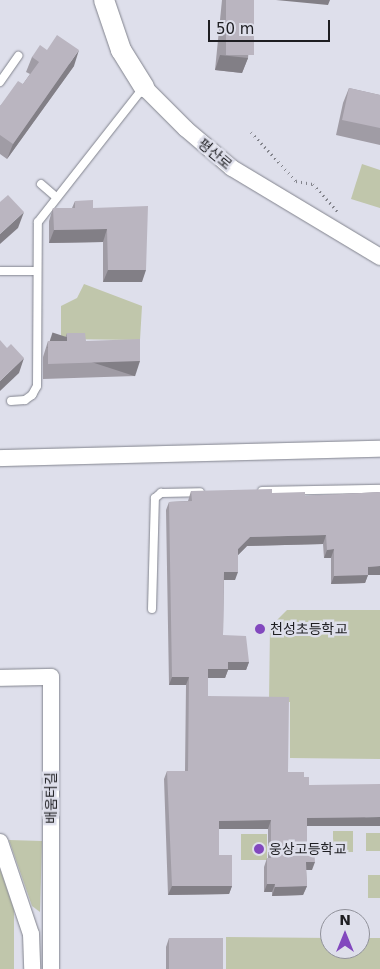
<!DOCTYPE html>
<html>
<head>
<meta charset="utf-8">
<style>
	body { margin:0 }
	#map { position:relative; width:380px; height:969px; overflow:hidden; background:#dedfeb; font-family:"DejaVu Sans","Noto Sans KR",sans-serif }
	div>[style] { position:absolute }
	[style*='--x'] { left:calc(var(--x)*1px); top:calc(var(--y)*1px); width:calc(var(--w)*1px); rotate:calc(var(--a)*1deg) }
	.green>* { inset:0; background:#c0c6ab; transform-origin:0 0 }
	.path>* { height:3px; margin-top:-1.5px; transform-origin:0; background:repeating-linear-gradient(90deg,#83848c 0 1px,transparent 0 5px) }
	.roads { filter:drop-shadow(0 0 1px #81838d) drop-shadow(0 0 1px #81838d) }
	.service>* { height:8px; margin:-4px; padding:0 4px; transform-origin:4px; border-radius:4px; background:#fff }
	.minor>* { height:16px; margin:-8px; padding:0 8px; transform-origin:8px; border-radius:8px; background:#fff }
	.tertiary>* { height:20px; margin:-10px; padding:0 10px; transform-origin:10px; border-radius:10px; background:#fff }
	.wall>* { inset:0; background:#a09ca5 }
	.shaded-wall>* { inset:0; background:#827f86; transform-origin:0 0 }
	.building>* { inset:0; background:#bab5c0; transform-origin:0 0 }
	.dots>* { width:14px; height:14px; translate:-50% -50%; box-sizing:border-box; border:2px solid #dedfeb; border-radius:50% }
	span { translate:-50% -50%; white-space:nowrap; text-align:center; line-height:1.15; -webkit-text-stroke:5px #dedfeb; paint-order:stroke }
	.street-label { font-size:14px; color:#1e1e22 }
	.poi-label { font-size:14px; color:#1e1e22 }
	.left { translate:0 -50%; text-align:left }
	.north { position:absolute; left:320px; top:909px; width:50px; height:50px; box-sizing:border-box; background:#dedfeb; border:1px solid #91929b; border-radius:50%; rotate:0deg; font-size:14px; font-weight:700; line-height:20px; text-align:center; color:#1e1e22 }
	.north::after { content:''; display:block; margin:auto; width:18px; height:22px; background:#8248be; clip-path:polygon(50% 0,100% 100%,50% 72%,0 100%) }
	.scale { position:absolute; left:208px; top:20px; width:122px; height:22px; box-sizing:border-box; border:2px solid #1e1e22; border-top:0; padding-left:6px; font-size:15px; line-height:18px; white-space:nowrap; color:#1e1e22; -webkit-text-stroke:4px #dedfeb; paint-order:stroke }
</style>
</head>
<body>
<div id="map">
	<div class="green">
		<div style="clip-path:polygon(362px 164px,380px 170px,380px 208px,351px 199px)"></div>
		<div style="clip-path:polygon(84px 284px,142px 306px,140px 340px,61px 339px,61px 306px,77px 298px)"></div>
		<div style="clip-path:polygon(287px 610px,380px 610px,380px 759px,290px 758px,290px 702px,269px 702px,270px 627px)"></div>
		<div style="left:333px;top:831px;width:20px;height:21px"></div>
		<div style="left:366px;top:833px;width:14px;height:18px"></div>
		<div style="left:241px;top:834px;width:26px;height:26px"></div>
		<div style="clip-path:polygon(9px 840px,42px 841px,40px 912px,32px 906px)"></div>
		<div style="clip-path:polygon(0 869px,14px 910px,14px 969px,0 969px)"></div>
		<div style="left:368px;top:875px;width:12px;height:23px"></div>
		<div style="clip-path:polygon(226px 937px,330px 938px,330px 949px,360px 949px,360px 938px,380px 938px,380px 969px,226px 969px)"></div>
	</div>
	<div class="path">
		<div style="--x:251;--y:132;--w:67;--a:47.4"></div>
		<div style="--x:296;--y:181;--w:17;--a:10"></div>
		<div style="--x:313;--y:184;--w:38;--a:48"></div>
	</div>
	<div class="roads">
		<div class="service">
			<div style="--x:0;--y:82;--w:32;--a:-55"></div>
			<div style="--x:41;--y:184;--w:18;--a:41"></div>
			<div style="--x:0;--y:271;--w:37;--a:0"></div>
			<div style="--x:11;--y:401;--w:14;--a:-4"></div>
			<div style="--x:25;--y:400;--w:9;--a:-36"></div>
			<div style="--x:32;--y:395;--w:10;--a:-61"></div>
			<div style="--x:37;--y:386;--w:164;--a:-89.7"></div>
			<div style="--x:38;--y:222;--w:172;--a:-51.9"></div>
			<div style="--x:262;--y:491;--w:118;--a:-1"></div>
			<div style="--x:152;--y:609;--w:111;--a:-88.5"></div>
			<div style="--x:155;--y:498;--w:8;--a:-40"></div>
			<div style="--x:161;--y:493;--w:39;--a:-1"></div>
		</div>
		<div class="minor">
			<div style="--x:144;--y:87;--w:59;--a:45"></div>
			<div style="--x:186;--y:129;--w:60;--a:40.3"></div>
			<div style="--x:232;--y:168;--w:173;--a:31"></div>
			<div style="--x:0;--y:458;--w:380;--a:-1.4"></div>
			<div style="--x:0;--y:678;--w:51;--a:-1.1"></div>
			<div style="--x:51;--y:677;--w:292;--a:90"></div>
			<div style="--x:0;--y:842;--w:97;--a:71.4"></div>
			<div style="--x:31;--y:934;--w:35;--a:88"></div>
		</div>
		<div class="tertiary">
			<div style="--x:104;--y:0;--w:53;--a:71.2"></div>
			<div style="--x:121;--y:50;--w:44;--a:58.1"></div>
		</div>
	</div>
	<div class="wall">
		<div style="clip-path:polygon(222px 0,254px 0,248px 58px,242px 73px,215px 70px)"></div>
		<div style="clip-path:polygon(47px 50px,74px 66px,7px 159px,0 154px,0 106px,23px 84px,30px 74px,26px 72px,32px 57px)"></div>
		<div style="clip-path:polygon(349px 88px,380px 95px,380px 145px,336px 135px,343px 103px)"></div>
		<div style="clip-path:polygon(75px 201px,93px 208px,142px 282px,103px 282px,103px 242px,49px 243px,49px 221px,53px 208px,72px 208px)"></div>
		<div style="clip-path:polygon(67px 333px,86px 341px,135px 376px,43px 379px,43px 357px,48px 341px,64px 341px)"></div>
		<div style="clip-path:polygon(191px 491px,272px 493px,305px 496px,380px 492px,380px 575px,368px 575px,365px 583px,331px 584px,331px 558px,324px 558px,323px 544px,247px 546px,238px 555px,235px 580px,224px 580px,223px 635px,249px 662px,246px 670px,228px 670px,225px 678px,208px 678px,208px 696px,288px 772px,304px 777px,309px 785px,380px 826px,307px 826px,307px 844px,312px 870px,306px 870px,307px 886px,303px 895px,272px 896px,272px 892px,264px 892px,264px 867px,267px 858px,268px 858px,268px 829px,219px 829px,219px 855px,232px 886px,229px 894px,168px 895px,164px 779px,167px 771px,185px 771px,186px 685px,169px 685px,166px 510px,169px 502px,188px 501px)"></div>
		<div style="clip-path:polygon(169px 938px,223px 969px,166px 969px,166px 947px)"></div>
	</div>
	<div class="shaded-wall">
		<div style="clip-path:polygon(276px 0,330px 0,328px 5px)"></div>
		<div style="clip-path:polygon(79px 50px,74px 66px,7px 159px,13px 144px)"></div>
		<div style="clip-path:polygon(220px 55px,248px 58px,242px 73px,215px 70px)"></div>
		<div style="clip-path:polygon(24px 212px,18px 228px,0 244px,0 234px)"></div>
		<div style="clip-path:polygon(107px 229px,103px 242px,49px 243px,54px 230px)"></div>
		<div style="clip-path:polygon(108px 270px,146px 270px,142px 282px,103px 282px)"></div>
		<div style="clip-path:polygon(24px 358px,19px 373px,0 391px,0 381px)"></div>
		<div style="left:140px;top:361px;width:16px;height:92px;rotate:108deg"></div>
		<div style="clip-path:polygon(326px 535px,323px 544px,247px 546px,235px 558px,238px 549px,250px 537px)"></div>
		<div style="clip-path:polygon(334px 549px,331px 558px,324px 558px,327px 550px)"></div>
		<div style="clip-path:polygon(380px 566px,380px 575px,368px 575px,365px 583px,331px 584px,334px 576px,368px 567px)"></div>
		<div style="clip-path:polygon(224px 572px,238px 572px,235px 580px,221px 580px)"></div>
		<div style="clip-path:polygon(228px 662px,249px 662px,246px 670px,228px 670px,225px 678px,205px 678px,208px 669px)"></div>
		<div style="clip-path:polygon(172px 677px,189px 677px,186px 685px,169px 685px)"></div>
		<div style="clip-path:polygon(380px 817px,380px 826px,304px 826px,307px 818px)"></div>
		<div style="clip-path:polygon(271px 820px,268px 829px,216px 829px,219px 821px)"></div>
		<div style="clip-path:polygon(306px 862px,315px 862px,312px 870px,303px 870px)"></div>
		<div style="clip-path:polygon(267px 884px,275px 884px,272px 892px,264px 892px)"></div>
		<div style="clip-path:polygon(172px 886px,232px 886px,229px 894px,168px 895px)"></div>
		<div style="clip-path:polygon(307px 886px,303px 895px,272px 896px,275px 887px)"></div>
	</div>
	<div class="building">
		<div style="left:226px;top:0;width:28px;height:55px"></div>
		<div style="clip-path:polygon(57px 35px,79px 50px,13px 144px,0 135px,0 106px,18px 81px,23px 84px,39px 62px,32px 57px,40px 45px,47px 50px)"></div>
		<div style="clip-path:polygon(349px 88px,380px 95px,380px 128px,342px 120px)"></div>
		<div style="clip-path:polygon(8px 195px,24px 212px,0 234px,0 202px)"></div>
		<div style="clip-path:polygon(93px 200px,93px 208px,148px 206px,146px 270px,108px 270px,107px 229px,54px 230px,53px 208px,75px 208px,75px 201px)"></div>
		<div style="clip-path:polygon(67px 333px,85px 333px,86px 341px,140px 339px,140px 361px,48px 364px,48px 341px,67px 341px)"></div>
		<div style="clip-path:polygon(0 340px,7px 348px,11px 344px,24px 358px,0 381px)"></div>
		<div style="clip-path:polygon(272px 489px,272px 493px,305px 492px,305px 496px,380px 492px,380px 566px,368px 567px,368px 575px,334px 576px,334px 549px,327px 550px,326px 535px,250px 537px,238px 549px,238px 572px,224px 572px,223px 635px,246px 636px,249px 662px,228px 662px,228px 669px,208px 669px,208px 696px,289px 697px,288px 772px,304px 772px,304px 777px,309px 777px,309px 785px,380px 784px,380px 817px,307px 818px,307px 844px,314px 844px,315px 862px,306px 862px,307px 886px,275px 887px,275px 884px,267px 884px,267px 858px,271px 858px,271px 820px,219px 821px,219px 855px,232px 855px,232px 886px,172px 886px,167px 771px,188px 771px,189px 677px,172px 677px,169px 502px,192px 501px,191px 491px)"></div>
		<div style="left:169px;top:938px;width:54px;height:31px"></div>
	</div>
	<div class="dots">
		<div style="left:260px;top:629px;background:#8248be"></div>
		<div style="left:259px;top:849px;background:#8248be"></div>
	</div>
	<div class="street-label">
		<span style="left:215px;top:154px;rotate:40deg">평산로</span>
		<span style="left:51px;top:798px;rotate:-90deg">배움터길</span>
	</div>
	<div class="poi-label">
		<span class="left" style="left:270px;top:629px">천성초등학교</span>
		<span class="left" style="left:269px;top:849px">웅상고등학교</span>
	</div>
	<div class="north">N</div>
	<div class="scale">50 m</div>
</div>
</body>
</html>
